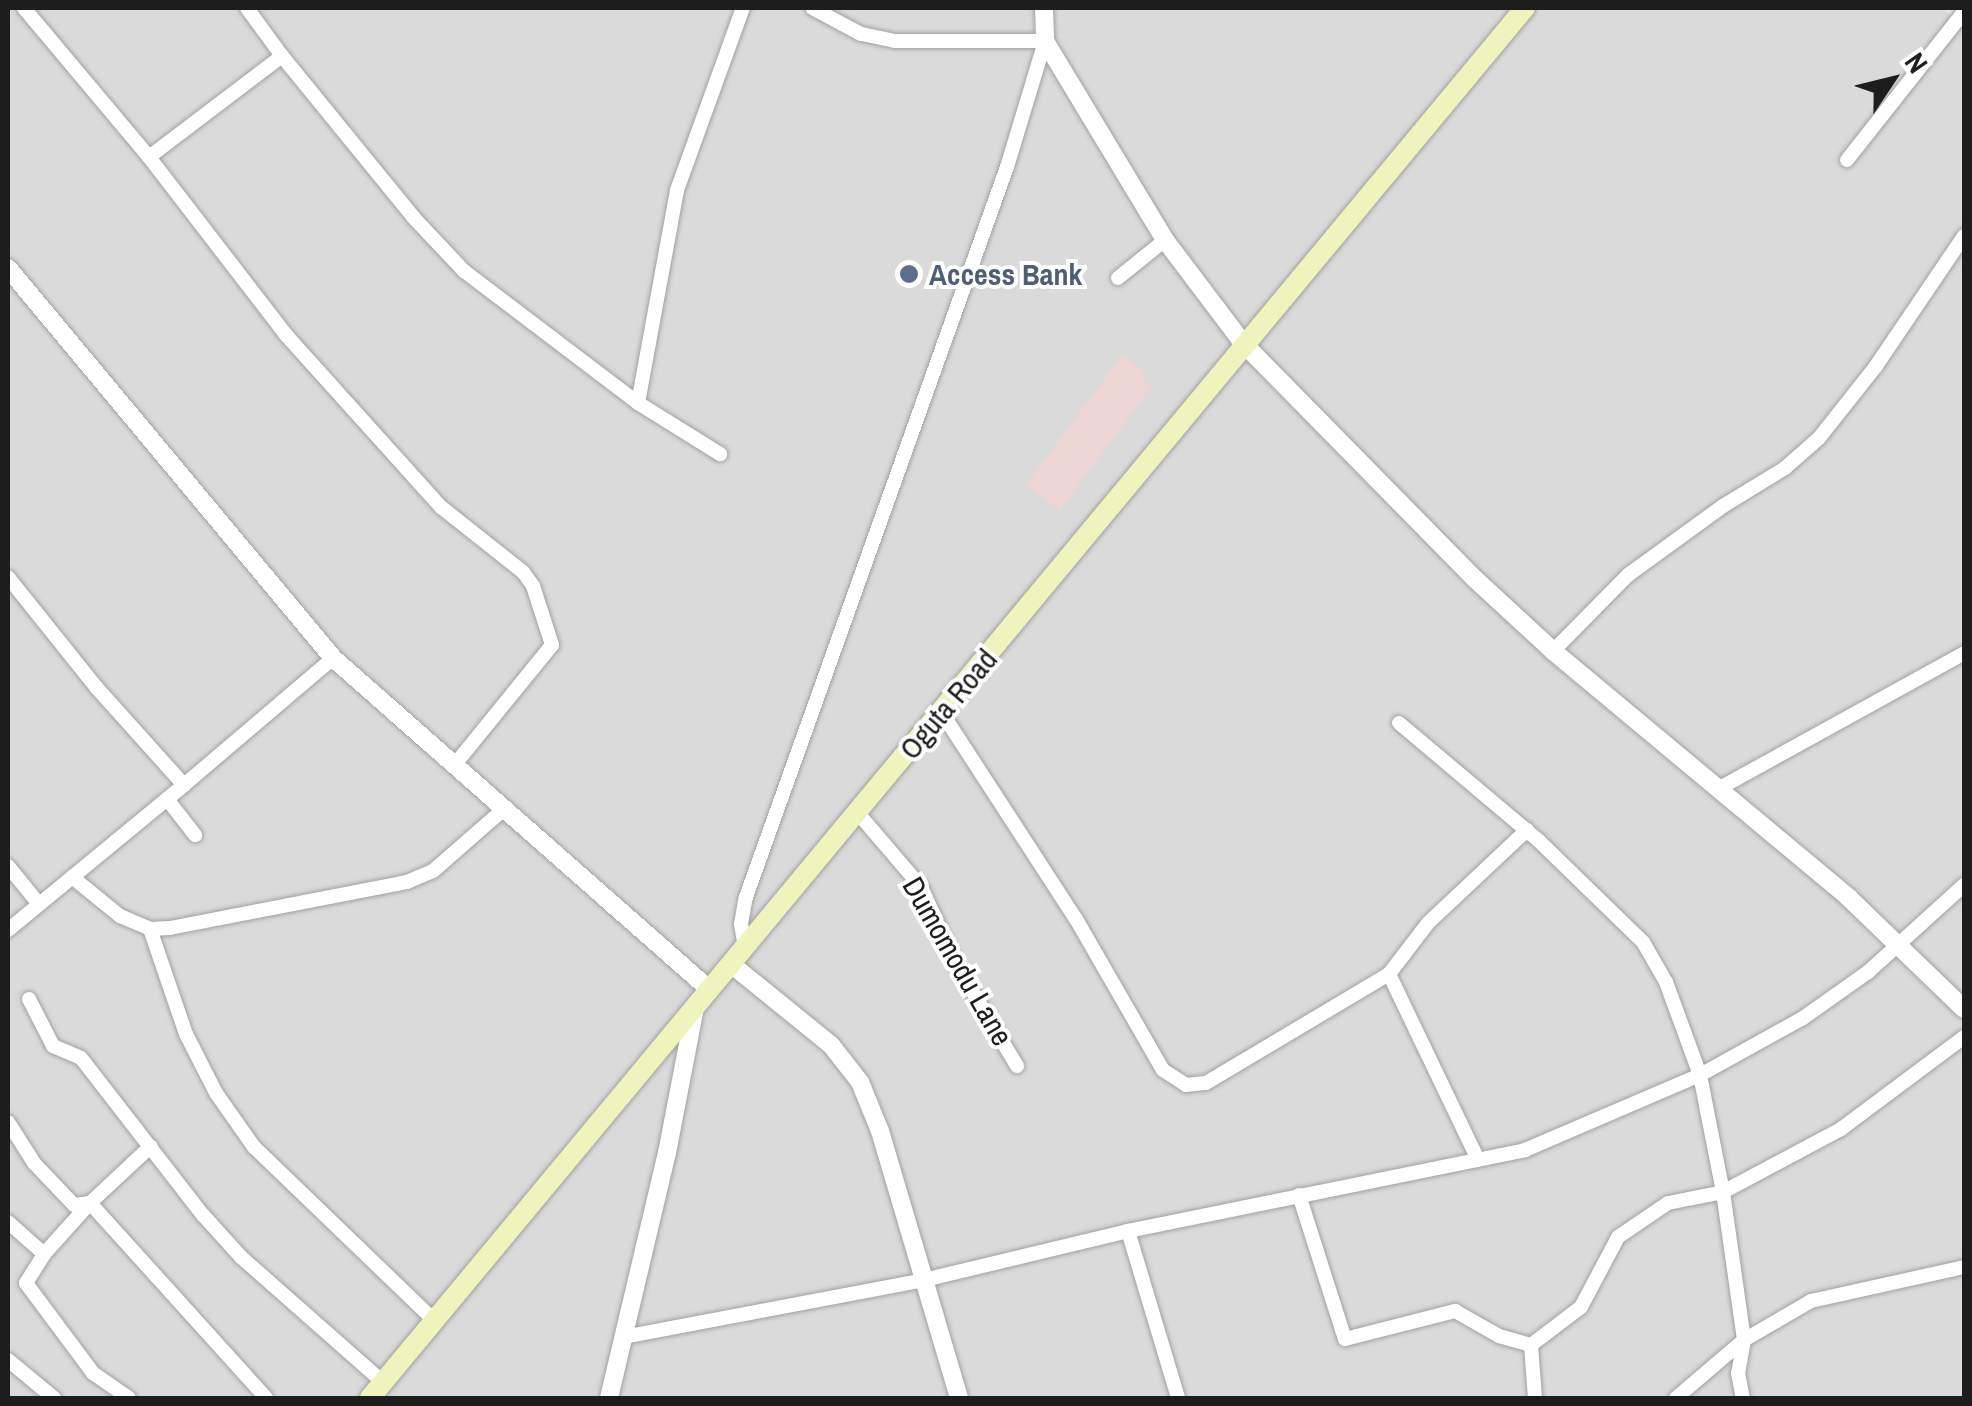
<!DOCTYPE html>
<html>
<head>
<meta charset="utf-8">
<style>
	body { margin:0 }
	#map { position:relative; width:1972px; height:1406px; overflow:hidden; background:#edeae4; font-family:"Archivo Narrow",sans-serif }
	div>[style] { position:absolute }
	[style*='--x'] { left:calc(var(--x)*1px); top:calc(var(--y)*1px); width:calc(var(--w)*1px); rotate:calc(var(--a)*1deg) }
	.residential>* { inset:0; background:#dbdada }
	.commercial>* { inset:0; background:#edd6d4 }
	.roads { filter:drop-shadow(0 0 2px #a1a1a1) drop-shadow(0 0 2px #a1a1a1) }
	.minor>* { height:14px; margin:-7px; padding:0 7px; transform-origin:7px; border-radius:7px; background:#fff }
	.tertiary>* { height:18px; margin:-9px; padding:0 9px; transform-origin:9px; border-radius:9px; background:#fff }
	.secondary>* { height:20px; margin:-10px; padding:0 10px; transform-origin:10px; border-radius:10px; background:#f0f3bc }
	.dots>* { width:28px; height:28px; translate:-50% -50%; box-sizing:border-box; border:5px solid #fff; border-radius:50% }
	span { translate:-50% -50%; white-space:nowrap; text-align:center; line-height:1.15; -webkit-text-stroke:8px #fff; paint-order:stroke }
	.service-label { font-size:30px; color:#4e5e75; font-weight:700 }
	.left { translate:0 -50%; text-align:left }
	.street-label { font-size:30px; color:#1d1d1d }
	.frame { position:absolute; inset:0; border:10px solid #1d1d1d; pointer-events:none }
	.north { position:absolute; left:1842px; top:30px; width:100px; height:100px; -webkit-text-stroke:8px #fff; paint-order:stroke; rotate:55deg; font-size:28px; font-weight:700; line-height:40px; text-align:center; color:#1d1d1d }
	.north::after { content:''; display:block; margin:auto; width:35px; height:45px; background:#1d1d1d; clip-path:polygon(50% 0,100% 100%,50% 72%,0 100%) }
</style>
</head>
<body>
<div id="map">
	<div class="residential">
		<div style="clip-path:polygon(8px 8px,1942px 8px,1964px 26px,1964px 1398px,8px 1398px)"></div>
	</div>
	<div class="commercial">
		<div style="clip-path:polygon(1122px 355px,1145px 372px,1141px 378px,1152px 386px,1060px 510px,1026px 485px)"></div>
	</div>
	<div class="roads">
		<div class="minor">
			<div style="--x:24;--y:8;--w:194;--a:50"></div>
			<div style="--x:149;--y:157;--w:225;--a:52.4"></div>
			<div style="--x:286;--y:335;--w:232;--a:48"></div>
			<div style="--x:441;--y:507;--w:105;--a:38.4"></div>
			<div style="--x:523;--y:572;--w:17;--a:54"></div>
			<div style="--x:533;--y:586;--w:62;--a:72.1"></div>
			<div style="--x:552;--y:645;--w:152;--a:129.1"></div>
			<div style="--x:282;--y:56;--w:209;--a:50.8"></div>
			<div style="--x:414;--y:218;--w:73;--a:46.7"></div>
			<div style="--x:464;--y:271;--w:218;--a:37.2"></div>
			<div style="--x:638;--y:403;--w:97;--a:31.9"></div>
			<div style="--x:149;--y:157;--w:167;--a:-37.2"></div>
			<div style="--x:282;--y:56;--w:59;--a:-126.1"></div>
			<div style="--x:1847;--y:160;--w:189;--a:-51.7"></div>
			<div style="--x:1118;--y:278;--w:60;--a:-39"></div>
			<div style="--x:638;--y:403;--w:217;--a:-79.6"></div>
			<div style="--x:677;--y:190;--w:194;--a:-70.1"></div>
			<div style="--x:8;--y:577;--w:141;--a:51.3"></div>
			<div style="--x:96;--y:687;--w:132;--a:48.1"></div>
			<div style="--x:184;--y:785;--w:228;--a:140.5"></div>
			<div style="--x:1553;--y:651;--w:107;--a:-45.4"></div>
			<div style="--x:1628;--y:575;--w:117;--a:-36"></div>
			<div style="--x:1723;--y:506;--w:73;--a:-31.5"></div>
			<div style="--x:1785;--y:468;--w:45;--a:-41.4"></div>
			<div style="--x:1819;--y:438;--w:92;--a:-51.6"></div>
			<div style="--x:1876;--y:366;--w:157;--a:-55.9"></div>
			<div style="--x:942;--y:713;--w:246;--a:57"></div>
			<div style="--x:1076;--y:919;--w:174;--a:60.1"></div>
			<div style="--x:1163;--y:1070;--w:27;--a:33"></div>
			<div style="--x:1186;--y:1085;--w:20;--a:-6"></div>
			<div style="--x:1206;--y:1083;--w:213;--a:-30.8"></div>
			<div style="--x:1389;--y:974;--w:64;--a:-52.6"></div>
			<div style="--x:1428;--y:923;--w:136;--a:-43.2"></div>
			<div style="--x:1399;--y:723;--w:183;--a:40.1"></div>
			<div style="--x:1539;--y:841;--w:145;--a:44.2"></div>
			<div style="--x:1643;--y:942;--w:46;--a:60.1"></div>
			<div style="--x:1666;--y:982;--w:99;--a:69.9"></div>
			<div style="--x:1700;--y:1075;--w:119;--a:78.9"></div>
			<div style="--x:1723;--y:1192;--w:149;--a:81.9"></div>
			<div style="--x:1744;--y:1340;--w:34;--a:100"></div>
			<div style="--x:1738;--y:1373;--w:25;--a:79"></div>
			<div style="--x:184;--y:785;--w:196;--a:-40.4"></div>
			<div style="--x:1718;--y:789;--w:281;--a:-28.9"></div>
			<div style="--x:167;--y:799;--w:46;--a:52.1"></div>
			<div style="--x:857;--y:812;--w:99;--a:49.5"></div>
			<div style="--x:921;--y:887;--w:85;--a:65.6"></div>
			<div style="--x:956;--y:964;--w:119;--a:59.1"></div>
			<div style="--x:8;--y:866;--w:49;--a:50.8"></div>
			<div style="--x:72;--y:877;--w:62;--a:39.1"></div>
			<div style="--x:120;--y:916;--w:33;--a:23"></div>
			<div style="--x:150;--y:929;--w:20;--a:-3"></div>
			<div style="--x:170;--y:928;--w:241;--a:-11"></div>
			<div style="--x:407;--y:882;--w:28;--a:-23"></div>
			<div style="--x:433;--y:871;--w:96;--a:-41.2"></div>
			<div style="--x:150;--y:929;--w:111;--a:71.1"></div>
			<div style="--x:186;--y:1034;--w:66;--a:63"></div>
			<div style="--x:216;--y:1093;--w:66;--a:54.9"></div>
			<div style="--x:254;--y:1147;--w:250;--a:43.9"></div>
			<div style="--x:745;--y:947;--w:23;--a:-100"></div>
			<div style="--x:741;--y:924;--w:27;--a:-80"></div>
			<div style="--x:746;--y:897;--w:775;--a:-70.33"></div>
			<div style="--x:1007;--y:167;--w:132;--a:-73.2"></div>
			<div style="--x:1045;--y:41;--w:150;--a:180"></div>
			<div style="--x:895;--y:41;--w:35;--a:-168"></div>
			<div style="--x:861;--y:34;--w:55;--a:-152"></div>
			<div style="--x:1389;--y:974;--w:206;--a:64.4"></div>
			<div style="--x:29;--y:999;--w:53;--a:62.9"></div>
			<div style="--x:53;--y:1046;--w:30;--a:23"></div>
			<div style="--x:81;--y:1058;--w:199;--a:52.2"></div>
			<div style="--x:203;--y:1215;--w:57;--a:47.9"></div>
			<div style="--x:241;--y:1257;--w:189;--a:41.4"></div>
			<div style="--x:8;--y:1122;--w:49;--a:57.6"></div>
			<div style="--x:34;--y:1163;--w:58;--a:46.4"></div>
			<div style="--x:74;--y:1205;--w:16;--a:-7"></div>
			<div style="--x:90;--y:1203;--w:263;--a:47.9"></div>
			<div style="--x:1299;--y:1195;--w:151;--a:72.3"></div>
			<div style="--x:1345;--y:1339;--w:114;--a:-14.3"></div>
			<div style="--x:1455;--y:1311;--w:51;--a:29.6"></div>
			<div style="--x:1499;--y:1336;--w:33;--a:16"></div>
			<div style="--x:8;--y:1222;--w:48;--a:41.6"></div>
			<div style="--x:1128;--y:1231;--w:174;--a:73.3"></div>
			<div style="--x:623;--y:1337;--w:306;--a:-10.7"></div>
			<div style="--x:924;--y:1280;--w:210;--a:-13.5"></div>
			<div style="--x:1128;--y:1231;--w:405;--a:-11.5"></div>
			<div style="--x:1525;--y:1150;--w:190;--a:-23.2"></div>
			<div style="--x:1700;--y:1075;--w:118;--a:-29"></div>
			<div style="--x:1803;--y:1018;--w:80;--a:-35.3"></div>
			<div style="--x:1868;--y:972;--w:130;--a:-42.2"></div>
			<div style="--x:1531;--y:1345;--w:63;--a:-37.2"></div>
			<div style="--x:1581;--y:1307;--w:79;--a:-62.1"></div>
			<div style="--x:1618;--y:1237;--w:60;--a:-34.2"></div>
			<div style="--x:1668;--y:1203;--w:56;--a:-11.3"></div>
			<div style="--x:1723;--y:1192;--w:134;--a:-28.1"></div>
			<div style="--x:1841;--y:1129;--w:154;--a:-36.8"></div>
			<div style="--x:1531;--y:1345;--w:53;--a:85.7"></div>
			<div style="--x:8;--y:1360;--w:60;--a:39.6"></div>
			<div style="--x:129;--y:1398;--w:44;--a:-145.2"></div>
			<div style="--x:93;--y:1373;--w:112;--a:-126.7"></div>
			<div style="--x:26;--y:1283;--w:34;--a:-58"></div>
			<div style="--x:44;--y:1254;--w:69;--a:-48"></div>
			<div style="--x:90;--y:1203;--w:83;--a:-43.1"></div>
			<div style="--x:1676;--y:1398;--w:89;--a:-40.5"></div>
			<div style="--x:1744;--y:1340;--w:78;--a:-30.2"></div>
			<div style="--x:1811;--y:1301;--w:157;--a:-12.5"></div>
		</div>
		<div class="tertiary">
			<div style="--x:1044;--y:8;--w:33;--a:88"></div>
			<div style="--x:1045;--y:41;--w:232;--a:58.9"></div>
			<div style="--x:1165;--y:240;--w:129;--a:52.9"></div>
			<div style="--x:1243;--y:343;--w:331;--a:45.5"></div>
			<div style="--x:1475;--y:579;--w:106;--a:42.7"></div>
			<div style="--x:1553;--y:651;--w:384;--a:39.8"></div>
			<div style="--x:1848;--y:897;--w:161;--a:44"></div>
			<div style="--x:8;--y:268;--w:508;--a:50.19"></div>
			<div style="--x:333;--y:658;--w:502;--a:41.37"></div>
			<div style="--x:731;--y:964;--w:129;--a:39"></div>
			<div style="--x:831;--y:1045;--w:47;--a:51.9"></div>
			<div style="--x:860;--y:1082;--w:53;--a:67.8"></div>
			<div style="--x:880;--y:1131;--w:278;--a:73.5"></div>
			<div style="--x:609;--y:1398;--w:252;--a:-76.7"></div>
			<div style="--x:667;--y:1153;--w:148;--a:-79.1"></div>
		</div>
		<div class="secondary">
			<div style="--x:370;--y:1398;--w:1807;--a:-50.28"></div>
		</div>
	</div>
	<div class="dots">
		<div style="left:909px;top:274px;background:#5c6f8a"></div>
	</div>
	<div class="service-label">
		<span class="left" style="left:929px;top:274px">Access Bank</span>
	</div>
	<div class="street-label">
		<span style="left:948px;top:704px;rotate:-50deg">Oguta Road</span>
		<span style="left:958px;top:961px;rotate:60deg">Dumomodu Lane</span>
	</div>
	<div class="frame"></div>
	<div class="north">N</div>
</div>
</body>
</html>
